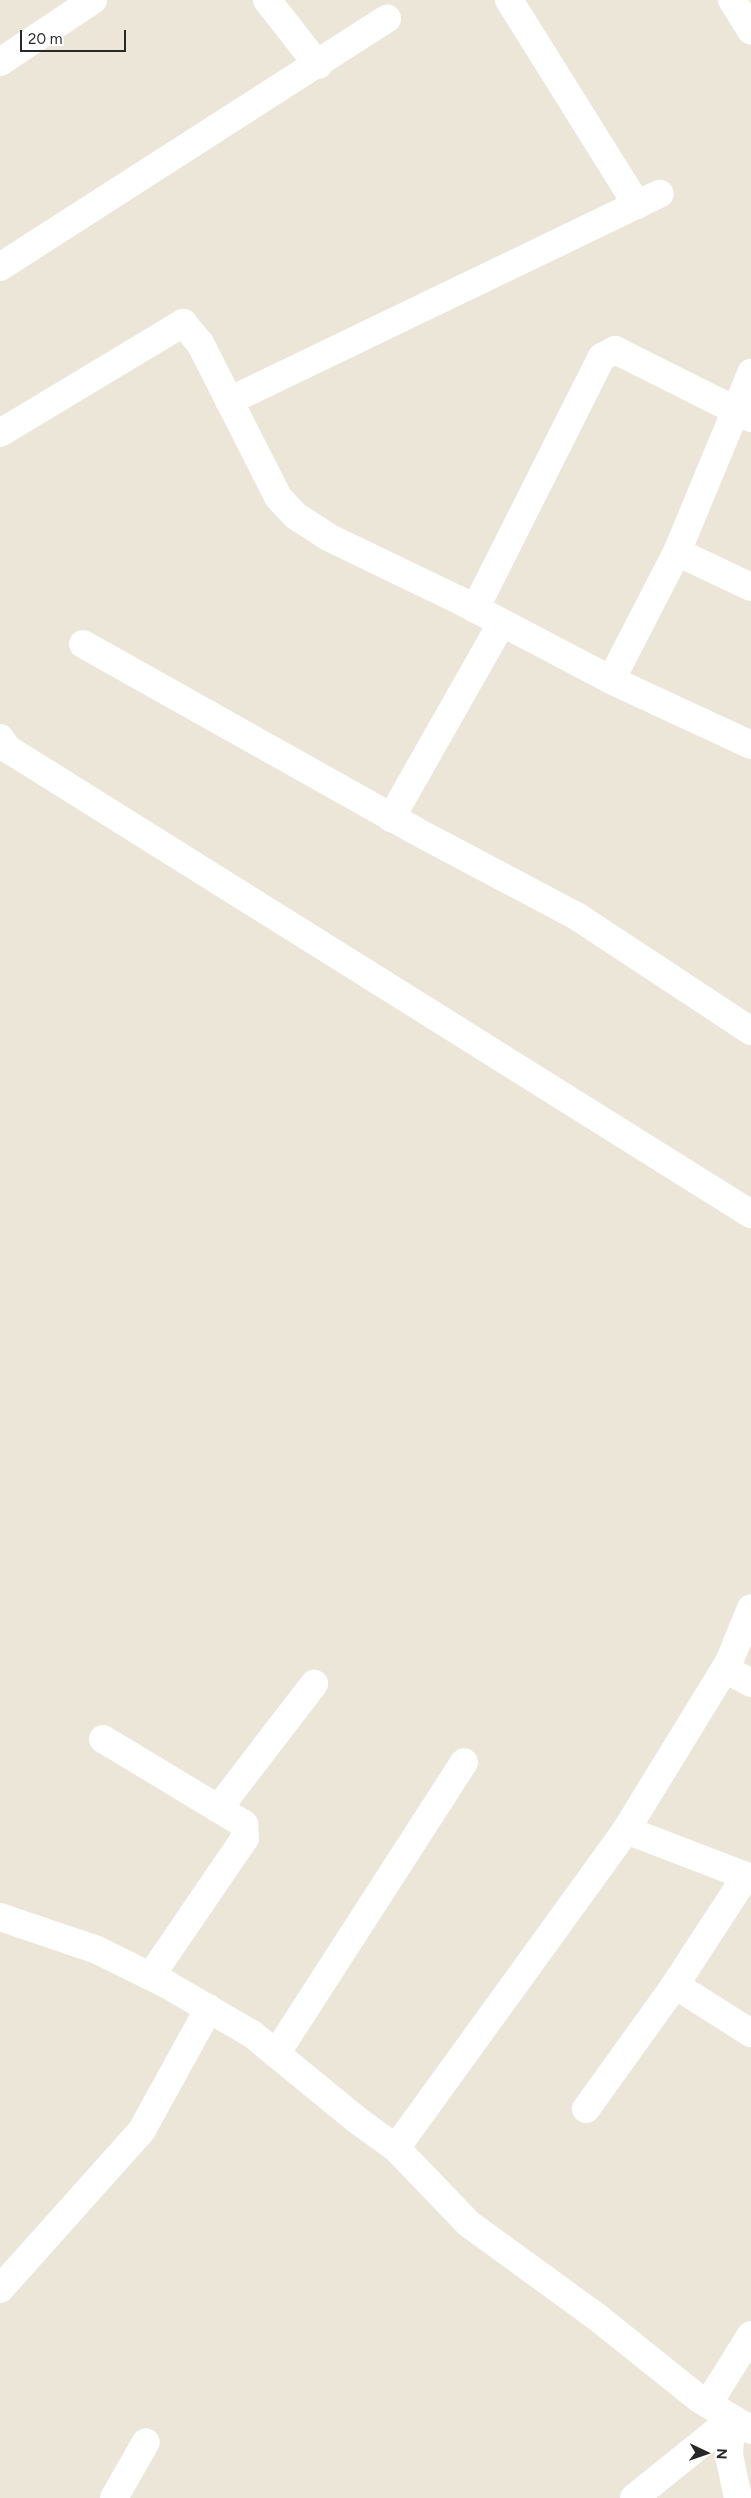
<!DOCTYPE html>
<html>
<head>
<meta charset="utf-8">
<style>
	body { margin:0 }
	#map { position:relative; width:751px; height:2498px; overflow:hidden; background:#ece6d8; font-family:Figtree,sans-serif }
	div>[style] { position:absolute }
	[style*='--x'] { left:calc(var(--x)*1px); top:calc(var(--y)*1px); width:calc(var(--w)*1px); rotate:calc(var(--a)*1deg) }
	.street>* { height:28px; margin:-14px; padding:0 14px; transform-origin:14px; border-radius:14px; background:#fff }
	span { translate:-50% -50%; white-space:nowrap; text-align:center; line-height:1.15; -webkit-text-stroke:5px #fff; paint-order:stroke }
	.north { position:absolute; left:681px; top:2428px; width:50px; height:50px; -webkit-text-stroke:4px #fff; paint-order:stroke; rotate:93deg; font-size:14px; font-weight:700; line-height:20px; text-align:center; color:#282828 }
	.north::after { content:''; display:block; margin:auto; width:18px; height:22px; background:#282828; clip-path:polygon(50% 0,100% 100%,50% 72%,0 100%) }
	.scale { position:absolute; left:20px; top:30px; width:106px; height:22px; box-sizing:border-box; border:2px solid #282828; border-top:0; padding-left:6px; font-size:15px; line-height:18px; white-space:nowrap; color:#282828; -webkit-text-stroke:4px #fff; paint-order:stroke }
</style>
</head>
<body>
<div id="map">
	<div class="street">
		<div style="--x:267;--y:0;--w:83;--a:51.9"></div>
		<div style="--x:509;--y:0;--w:242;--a:58"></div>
		<div style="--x:732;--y:0;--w:36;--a:58"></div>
		<div style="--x:0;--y:62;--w:112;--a:-33.7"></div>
		<div style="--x:0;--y:267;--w:460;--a:-32.7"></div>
		<div style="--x:229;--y:401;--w:478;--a:-25.7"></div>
		<div style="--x:0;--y:433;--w:214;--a:-31"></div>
		<div style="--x:183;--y:323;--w:26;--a:50"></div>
		<div style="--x:200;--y:343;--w:173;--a:63.1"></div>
		<div style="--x:278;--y:497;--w:26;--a:47"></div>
		<div style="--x:296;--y:516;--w:38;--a:33"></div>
		<div style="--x:328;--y:537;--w:143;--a:25.7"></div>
		<div style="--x:457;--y:599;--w:174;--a:27.7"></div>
		<div style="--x:611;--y:680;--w:154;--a:24.9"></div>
		<div style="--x:677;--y:552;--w:82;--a:25.3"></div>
		<div style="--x:475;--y:609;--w:282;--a:-63.3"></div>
		<div style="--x:602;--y:357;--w:15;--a:-28"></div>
		<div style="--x:615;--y:350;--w:152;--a:26.6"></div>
		<div style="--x:83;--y:644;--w:380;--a:29.3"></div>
		<div style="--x:414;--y:830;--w:186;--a:27.9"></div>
		<div style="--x:578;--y:917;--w:207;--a:33.4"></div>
		<div style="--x:611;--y:680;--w:144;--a:-62.7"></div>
		<div style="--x:677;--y:552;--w:194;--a:-67.5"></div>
		<div style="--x:0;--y:738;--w:14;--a:54"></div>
		<div style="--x:8;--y:749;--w:877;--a:32.04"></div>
		<div style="--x:391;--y:818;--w:224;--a:-60.4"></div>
		<div style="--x:725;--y:1669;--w:30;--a:28"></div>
		<div style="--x:103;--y:1739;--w:165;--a:31.1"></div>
		<div style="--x:244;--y:1824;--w:14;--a:86"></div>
		<div style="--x:245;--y:1838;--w:167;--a:124.3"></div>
		<div style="--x:218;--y:1809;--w:158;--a:-52.5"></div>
		<div style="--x:626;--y:1830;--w:134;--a:21"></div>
		<div style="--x:0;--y:1917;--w:102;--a:18.8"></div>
		<div style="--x:97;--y:1950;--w:79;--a:26.2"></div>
		<div style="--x:168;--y:1985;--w:97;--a:30.3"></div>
		<div style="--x:252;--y:2034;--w:136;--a:39.3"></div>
		<div style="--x:357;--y:2120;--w:48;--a:35.7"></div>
		<div style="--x:396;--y:2148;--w:105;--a:46.2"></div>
		<div style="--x:469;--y:2224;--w:158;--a:36"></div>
		<div style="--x:597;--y:2317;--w:129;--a:38.7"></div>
		<div style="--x:698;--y:2398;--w:62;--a:31.1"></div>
		<div style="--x:675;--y:1985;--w:90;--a:32.3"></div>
		<div style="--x:276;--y:2054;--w:347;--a:-57.2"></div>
		<div style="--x:586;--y:2109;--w:153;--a:-54.3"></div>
		<div style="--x:675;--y:1985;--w:130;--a:-56.9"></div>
		<div style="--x:396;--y:2148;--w:392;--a:-54.1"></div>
		<div style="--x:626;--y:1830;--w:197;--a:-58.5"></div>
		<div style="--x:729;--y:1662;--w:58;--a:-67.8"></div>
		<div style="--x:0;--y:2289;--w:213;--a:-48.2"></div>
		<div style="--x:142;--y:2130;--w:139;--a:-61.2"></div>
		<div style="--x:708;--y:2404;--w:81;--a:-58.1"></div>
		<div style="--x:114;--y:2498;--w:64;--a:-60.3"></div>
		<div style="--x:634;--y:2498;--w:126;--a:-38.9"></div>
		<div style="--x:732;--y:2419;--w:36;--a:95"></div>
		<div style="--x:729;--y:2455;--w:44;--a:78.2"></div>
	</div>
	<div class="north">N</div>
	<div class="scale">20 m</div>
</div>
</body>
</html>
